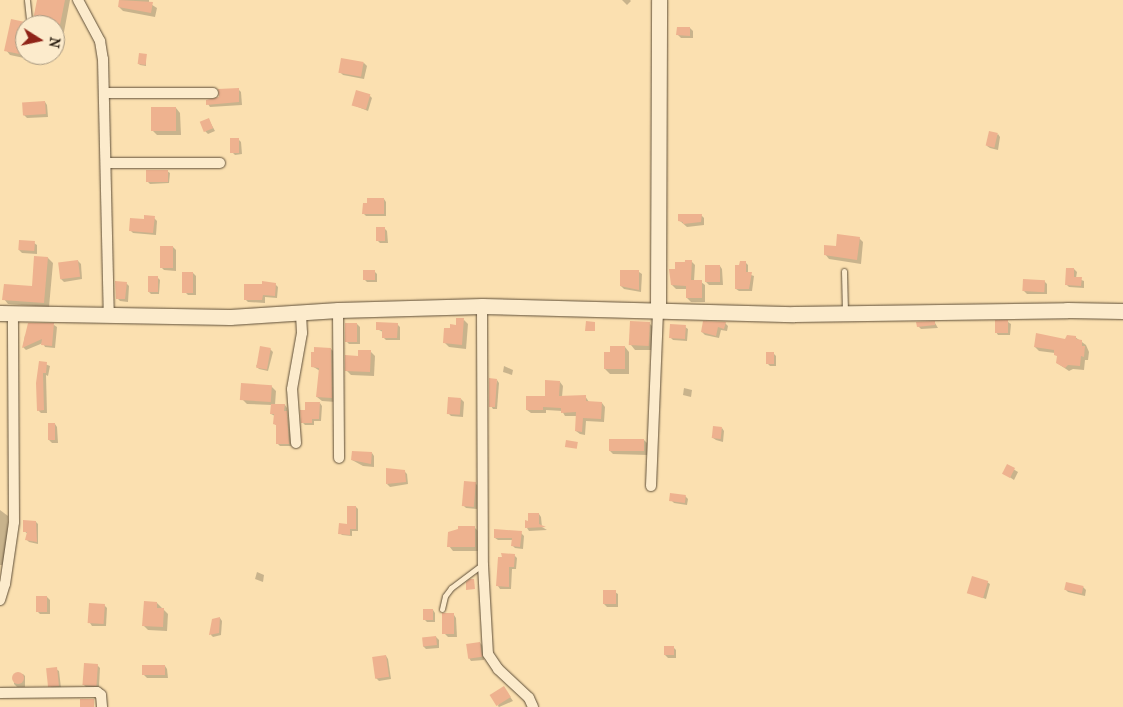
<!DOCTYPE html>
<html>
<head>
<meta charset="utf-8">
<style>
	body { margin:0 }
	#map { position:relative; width:1123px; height:707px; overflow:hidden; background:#fbe0b0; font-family:"IM FELL French Canon",serif }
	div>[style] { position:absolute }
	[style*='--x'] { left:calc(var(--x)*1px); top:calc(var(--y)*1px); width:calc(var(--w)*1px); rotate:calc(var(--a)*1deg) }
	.shadow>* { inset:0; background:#0003 }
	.building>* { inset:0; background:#eeb28f; transform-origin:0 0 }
	.round { border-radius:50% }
	.roads { filter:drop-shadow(0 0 1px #5e4e38) drop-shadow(0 0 1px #5e4e38) }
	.lane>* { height:5px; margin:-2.5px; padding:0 2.5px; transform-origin:2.5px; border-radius:2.5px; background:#fcebcc }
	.street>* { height:10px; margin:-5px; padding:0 5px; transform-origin:5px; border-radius:5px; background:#fcebcc }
	.secondary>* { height:15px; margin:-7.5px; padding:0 7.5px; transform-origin:7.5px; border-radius:7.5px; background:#fcebcc }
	span { translate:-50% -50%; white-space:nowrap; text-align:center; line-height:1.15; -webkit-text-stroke:5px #fcebcc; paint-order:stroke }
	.north { position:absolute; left:15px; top:15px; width:50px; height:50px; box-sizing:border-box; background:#fcebcc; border:1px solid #a89981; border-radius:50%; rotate:100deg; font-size:14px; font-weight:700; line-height:20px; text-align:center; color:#291d10 }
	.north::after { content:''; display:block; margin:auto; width:18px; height:22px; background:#8f2418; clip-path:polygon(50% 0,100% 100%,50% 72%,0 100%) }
</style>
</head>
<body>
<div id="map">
	<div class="shadow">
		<div style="clip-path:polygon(38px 0,70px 0,64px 32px,55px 30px,55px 25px,33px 25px)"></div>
		<div style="clip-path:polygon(120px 0,149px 0,149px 3px,157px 8px,155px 17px,123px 11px,119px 7px)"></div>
		<div style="clip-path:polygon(622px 0,630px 0,631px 1px,627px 5px)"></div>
		<div style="clip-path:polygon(12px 21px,32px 25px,25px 25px,25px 55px,39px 55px,38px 61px,10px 55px,6px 50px)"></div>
		<div style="clip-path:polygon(690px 28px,693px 31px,693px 38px,681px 38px,678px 35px)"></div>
		<div style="clip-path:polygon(146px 55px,146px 66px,140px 65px,139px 64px)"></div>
		<div style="clip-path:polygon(364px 63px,367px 66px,364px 79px,343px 75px,340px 72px)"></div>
		<div style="clip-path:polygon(238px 89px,241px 92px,242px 105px,210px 107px,208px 104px)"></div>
		<div style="clip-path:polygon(369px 95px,372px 98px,368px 111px,353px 105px)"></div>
		<div style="clip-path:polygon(45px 102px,47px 105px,48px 117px,27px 118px,24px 115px)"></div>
		<div style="clip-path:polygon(176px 108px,180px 113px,181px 135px,157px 135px,153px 131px)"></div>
		<div style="clip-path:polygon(209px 120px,215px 131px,208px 134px,205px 131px)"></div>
		<div style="clip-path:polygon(998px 134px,1000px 137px,998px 150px,990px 148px,987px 146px)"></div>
		<div style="clip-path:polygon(238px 139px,241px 142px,242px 154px,235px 155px,232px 152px)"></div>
		<div style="clip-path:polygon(167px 171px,170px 173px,169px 183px,150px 184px,148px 182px)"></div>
		<div style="clip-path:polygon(384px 199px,386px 202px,386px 216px,366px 216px,364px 214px,368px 204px)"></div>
		<div style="clip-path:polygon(701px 215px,704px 218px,704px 225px,687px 227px,680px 221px)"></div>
		<div style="clip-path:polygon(154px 218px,157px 221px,156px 235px,133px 233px,130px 230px)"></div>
		<div style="clip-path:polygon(384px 228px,387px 231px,388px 243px,380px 243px,377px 240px)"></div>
		<div style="clip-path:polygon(859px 238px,863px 242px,861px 264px,829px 259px,825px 254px)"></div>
		<div style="clip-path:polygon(34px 243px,37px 245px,37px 254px,22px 253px,19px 250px)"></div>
		<div style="clip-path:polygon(173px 247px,176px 250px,176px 271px,164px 270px,161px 267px)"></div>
		<div style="clip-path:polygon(36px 257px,48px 258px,53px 263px,49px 307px,8px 304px,4px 299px,33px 287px)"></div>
		<div style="clip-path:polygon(78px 261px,81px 264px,82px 279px,64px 282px,61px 279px)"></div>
		<div style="clip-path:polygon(691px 261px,695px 265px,694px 281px,701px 282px,705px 285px,705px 302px,691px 302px,687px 298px,687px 289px,676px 289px,672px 285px,677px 263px)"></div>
		<div style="clip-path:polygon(745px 262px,748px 265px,748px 274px,754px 276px,752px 291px,739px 291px,736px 289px)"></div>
		<div style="clip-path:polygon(720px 266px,722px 269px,723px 285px,709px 285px,706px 282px)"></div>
		<div style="clip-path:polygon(1074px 269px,1077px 272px,1076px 278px,1084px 281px,1084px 288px,1069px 287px,1066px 284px)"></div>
		<div style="clip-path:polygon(374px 271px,377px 274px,377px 282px,367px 282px,365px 280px)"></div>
		<div style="clip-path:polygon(639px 272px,642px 274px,641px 292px,624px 289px,621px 286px)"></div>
		<div style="clip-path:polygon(193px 273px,196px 276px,196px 295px,188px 295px,185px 292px)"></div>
		<div style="clip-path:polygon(157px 277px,160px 280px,159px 294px,151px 294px,148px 291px)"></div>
		<div style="clip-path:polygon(1044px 281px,1047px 284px,1047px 294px,1027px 294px,1024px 291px)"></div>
		<div style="clip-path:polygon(126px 283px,129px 286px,128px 302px,120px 301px,117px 298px)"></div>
		<div style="clip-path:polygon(275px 284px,278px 287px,277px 298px,265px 297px,265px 303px,248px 302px,245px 299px,263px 285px)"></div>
		<div style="clip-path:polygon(464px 320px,468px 324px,466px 349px,449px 347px,444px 342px,451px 329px)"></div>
		<div style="clip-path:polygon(1008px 322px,1011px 324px,1010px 335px,998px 335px,996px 332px)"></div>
		<div style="clip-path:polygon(649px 323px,654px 328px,653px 350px,635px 350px,631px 345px)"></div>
		<div style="clip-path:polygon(725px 323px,728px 326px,727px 331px,721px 330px,719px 338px,705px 335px,702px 332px)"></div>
		<div style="clip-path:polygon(935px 323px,938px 328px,921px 329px,918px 326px)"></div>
		<div style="clip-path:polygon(357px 324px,360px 327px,360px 344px,349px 344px,346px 341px)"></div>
		<div style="clip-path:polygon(397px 324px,400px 327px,400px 340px,386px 340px,383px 337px,383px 332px,377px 329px)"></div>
		<div style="clip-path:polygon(54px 325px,57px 327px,55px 348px,45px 347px,43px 343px,26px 350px,23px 347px,25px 335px)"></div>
		<div style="clip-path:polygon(685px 327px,688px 329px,687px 341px,673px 340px,670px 337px)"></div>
		<div style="clip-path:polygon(1075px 337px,1086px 345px,1089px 352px,1088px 360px,1085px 360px,1084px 370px,1073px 369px,1069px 371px,1057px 363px,1058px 357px,1055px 353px,1039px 351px,1035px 347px)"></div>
		<div style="clip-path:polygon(625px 347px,629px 352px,629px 374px,610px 374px,605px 369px)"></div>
		<div style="clip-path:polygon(270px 349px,273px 352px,268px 371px,259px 369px,256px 366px)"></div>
		<div style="clip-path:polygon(331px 349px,335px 353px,336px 402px,322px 401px,317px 397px,320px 371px,312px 366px)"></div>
		<div style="clip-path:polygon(370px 351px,375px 356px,374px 376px,351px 375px,347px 371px,359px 357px)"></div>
		<div style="clip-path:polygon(773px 353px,776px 356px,776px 366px,770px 366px,767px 363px)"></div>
		<div style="clip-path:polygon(40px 362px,50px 366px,48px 376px,46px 375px,47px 413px,41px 413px,38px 410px)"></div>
		<div style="clip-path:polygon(504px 366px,513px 370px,512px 375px,503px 372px)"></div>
		<div style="clip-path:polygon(497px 380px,499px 383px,497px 409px,493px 409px,491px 406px)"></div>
		<div style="clip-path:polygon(560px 382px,563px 386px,562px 397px,585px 396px,589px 402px,602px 403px,605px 407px,604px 422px,586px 421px,585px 435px,580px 434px,576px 431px,577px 416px,565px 416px,562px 411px,546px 410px,546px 413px,531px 413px,527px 410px,546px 397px)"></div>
		<div style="clip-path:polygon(271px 386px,276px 391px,275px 405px,285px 405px,287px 408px,291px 446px,280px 446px,277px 443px,278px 427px,275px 424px,275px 416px,271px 414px,272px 405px,247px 404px,242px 399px)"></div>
		<div style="clip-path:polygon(684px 388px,692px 390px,691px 397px,683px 395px)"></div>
		<div style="clip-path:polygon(461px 399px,464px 402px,463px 417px,451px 416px,448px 413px)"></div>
		<div style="clip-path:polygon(320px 403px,322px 406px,321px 421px,314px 421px,314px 425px,305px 425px,303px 423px)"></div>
		<div style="clip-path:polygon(55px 424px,57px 427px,58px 443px,52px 443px,49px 440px)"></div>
		<div style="clip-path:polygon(722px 428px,724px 431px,723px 442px,716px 440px,713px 438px)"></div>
		<div style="clip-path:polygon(644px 440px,647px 443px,647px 455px,613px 454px,610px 451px)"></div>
		<div style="clip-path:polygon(372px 453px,374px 456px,374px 467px,363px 466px,352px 460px)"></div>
		<div style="clip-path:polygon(1008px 466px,1018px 472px,1014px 480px,1005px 474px)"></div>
		<div style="clip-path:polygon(404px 471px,407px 474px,408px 484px,390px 487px,387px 484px)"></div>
		<div style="clip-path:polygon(475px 483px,478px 486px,477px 509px,466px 508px,463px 505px)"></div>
		<div style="clip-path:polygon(685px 496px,688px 499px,687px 505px,674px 503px,671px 500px)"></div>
		<div style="clip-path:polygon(356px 507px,358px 509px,358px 531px,352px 531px,352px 536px,342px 535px,340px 533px,348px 525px)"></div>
		<div style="clip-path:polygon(0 510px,8px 516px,7px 565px,0 565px)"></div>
		<div style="clip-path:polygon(539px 514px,541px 517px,542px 527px,547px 530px,529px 531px,527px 528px)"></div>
		<div style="clip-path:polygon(36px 522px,38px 524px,38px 544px,29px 542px,27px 540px,28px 534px,24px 531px)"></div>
		<div style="clip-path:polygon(475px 528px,479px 532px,479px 551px,453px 551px,449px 546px,459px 531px)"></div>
		<div style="clip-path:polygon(521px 533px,524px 536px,523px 549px,515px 548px,512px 545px,513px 540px,498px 540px,495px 538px)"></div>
		<div style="clip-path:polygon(514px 555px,517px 558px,516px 569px,512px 569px,511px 589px,500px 589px,498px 586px)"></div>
		<div style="clip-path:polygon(257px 572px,264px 575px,263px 582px,255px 579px)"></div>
		<div style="clip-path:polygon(987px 582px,990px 584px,986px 599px,969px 593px)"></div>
		<div style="clip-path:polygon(1083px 587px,1086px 590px,1085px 596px,1068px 592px,1066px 590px)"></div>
		<div style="clip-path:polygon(615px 592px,618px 594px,618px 607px,607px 607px,604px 604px)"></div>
		<div style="clip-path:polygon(47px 597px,50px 600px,50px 614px,40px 614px,37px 611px)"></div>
		<div style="clip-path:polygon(157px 603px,168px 614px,167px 631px,148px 630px,143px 625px)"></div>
		<div style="clip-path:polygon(104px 605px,107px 608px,106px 626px,92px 626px,90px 623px)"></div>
		<div style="clip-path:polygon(433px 610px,435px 613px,435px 622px,427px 622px,424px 619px)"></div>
		<div style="clip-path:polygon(454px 615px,456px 618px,457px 637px,448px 637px,445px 634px)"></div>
		<div style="clip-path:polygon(220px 618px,222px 621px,221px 635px,213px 637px,211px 635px,213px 620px)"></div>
		<div style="clip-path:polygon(436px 637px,439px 640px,439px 648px,426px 649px,423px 646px,423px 638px)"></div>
		<div style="clip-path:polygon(480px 643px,483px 646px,484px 660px,471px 661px,469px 658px)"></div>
		<div style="clip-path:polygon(673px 647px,676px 650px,676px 658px,668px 658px,665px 655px)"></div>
		<div style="clip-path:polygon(386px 656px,388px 659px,391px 679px,379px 681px,376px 678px)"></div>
		<div style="clip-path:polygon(97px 665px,100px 668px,99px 687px,87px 688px,84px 685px)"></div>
		<div style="clip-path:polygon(165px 666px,167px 669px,168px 678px,147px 678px,144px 675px)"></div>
		<div style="clip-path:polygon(56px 669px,59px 671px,61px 688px,52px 688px,49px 685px)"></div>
		<div style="clip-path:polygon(14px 674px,23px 674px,25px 676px,25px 687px,17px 687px,14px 684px)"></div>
		<div style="clip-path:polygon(504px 688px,513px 701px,499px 707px,498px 706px)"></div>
	</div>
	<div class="building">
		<div style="clip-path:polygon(37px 0,65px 0,60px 25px,32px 25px)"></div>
		<div style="clip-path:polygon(119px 0,153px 2px,151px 13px,118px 7px)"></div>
		<div style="clip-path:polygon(11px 19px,25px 22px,25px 55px,4px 51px)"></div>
		<div style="clip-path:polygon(677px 27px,690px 27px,690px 36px,676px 35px)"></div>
		<div style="left:139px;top:53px;width:8px;height:11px;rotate:7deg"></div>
		<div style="left:341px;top:58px;width:23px;height:15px;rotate:10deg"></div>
		<div style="clip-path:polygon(239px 88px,239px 102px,206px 105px,206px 100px,219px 97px,218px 89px)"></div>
		<div style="left:356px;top:90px;width:15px;height:16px;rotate:16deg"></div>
		<div style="left:45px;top:101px;width:13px;height:23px;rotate:86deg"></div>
		<div style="left:151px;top:107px;width:25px;height:24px"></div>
		<div style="left:209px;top:118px;width:11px;height:10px;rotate:68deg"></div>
		<div style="left:989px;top:131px;width:9px;height:15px;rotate:13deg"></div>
		<div style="left:230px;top:138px;width:9px;height:15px"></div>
		<div style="left:146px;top:170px;width:22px;height:12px"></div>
		<div style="clip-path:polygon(367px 198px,384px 198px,384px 214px,362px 214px,363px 203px,367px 203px)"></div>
		<div style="clip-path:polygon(678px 214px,702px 214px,701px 222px,683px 224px,683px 222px,678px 221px)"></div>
		<div style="clip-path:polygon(144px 215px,155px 216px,153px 233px,129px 231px,130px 218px,144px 219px)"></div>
		<div style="left:376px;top:227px;width:9px;height:14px"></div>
		<div style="clip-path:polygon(837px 234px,860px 237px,857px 260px,824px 255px,824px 245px,836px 246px)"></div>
		<div style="left:19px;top:240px;width:16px;height:10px;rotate:4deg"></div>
		<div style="left:160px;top:246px;width:13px;height:22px"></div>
		<div style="clip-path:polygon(34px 256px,48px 257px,44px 303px,2px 300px,4px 284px,32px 286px)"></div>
		<div style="left:78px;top:260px;width:17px;height:20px;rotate:83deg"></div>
		<div style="clip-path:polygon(685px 260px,692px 260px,691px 280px,702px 280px,702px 298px,686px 298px,686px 286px,671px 285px,669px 269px,675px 269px,675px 262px,685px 262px)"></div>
		<div style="clip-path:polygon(740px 261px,746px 261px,746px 272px,752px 272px,749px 289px,735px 289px,735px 265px,739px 265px)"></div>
		<div style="left:705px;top:265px;width:15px;height:17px"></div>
		<div style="clip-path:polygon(1066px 268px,1074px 268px,1074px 277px,1082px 277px,1081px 286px,1065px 285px)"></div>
		<div style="left:363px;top:270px;width:12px;height:10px"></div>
		<div style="clip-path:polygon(620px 270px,639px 270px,639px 290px,620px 286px)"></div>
		<div style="left:182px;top:272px;width:11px;height:21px"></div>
		<div style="left:148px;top:276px;width:10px;height:16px"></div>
		<div style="left:1023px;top:279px;width:22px;height:12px;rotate:3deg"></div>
		<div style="clip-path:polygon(115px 281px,127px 282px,125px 299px,116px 299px)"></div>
		<div style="clip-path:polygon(262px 281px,276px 283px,275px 296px,263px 295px,262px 300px,244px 300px,244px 284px,262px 284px)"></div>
		<div style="clip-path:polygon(456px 318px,464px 318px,462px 345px,443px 343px,444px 328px,450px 328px,450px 324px,456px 325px)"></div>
		<div style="left:995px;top:320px;width:13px;height:13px"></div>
		<div style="clip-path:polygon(586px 321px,595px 322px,595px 331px,585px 331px)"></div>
		<div style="left:630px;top:321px;width:20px;height:24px;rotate:3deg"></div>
		<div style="clip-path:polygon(703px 321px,726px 322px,724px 329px,718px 327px,716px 336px,701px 332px)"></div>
		<div style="clip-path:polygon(935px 321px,935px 325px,917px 327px,916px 322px)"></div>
		<div style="clip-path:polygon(376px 322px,398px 323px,397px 338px,382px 338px,382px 330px,376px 330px)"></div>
		<div style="clip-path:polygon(28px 323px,54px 323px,52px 346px,41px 345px,42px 339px,22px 348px)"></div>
		<div style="left:345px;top:323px;width:12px;height:19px"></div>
		<div style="left:670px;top:324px;width:16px;height:14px;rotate:4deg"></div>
		<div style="clip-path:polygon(1036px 333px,1065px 339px,1067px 335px,1076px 336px,1076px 339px,1082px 340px,1082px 346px,1085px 346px,1084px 357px,1081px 356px,1080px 366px,1068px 365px,1065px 368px,1056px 363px,1057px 356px,1054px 355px,1054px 350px,1034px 347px)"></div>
		<div style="left:260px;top:346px;width:11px;height:22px;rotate:10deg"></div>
		<div style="clip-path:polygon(610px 346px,625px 346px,625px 369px,604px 369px,604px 352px,610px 352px)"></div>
		<div style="clip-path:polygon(314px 347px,331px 348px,332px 398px,316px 397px,319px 368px,311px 367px,311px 352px,314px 352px)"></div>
		<div style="clip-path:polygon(358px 350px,371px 350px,370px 372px,345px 371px,345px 355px,358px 356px)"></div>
		<div style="left:766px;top:352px;width:8px;height:12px"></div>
		<div style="clip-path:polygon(39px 361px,47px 362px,46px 373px,43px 373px,44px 410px,37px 411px,36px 383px)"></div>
		<div style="clip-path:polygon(489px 378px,497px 379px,495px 407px,489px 407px)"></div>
		<div style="clip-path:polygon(545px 380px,560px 381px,559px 396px,586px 395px,586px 401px,602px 402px,601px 419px,583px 418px,582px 432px,575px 431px,576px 412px,561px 413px,561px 408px,543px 407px,543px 410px,526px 410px,526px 396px,545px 396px)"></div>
		<div style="left:241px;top:383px;width:31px;height:17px;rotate:4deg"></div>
		<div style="left:448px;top:397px;width:13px;height:17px;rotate:4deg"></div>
		<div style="clip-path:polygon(305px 402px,320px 402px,319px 419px,312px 419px,312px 423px,301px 423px,300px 410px,305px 410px)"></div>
		<div style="clip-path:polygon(271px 404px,285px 404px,284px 411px,287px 411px,289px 444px,276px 444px,276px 425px,273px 424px,274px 414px,270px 414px)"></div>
		<div style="left:48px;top:423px;width:7px;height:17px"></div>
		<div style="left:713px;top:426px;width:9px;height:12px;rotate:6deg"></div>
		<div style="left:609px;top:439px;width:35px;height:12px"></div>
		<div style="left:566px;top:440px;width:12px;height:7px;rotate:9deg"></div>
		<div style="clip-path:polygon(352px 451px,372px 452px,371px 464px,351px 460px)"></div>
		<div style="left:1007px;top:464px;width:9px;height:11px;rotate:27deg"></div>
		<div style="clip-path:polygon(386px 468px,405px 470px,406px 482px,386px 484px)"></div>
		<div style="left:464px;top:481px;width:12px;height:25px;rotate:5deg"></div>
		<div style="left:670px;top:493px;width:16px;height:8px;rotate:7deg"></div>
		<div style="clip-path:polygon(347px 506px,356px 506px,356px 529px,350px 529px,350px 535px,338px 534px,339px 523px,347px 524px)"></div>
		<div style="clip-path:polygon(528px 513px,539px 513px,539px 524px,546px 527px,525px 528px,525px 520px,528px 521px)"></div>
		<div style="clip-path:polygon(23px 520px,36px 521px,37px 542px,25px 540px,27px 532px,23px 532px)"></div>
		<div style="clip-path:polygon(458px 526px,475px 526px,475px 547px,447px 547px,448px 532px,458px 529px)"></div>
		<div style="clip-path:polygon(494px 529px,522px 531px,520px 547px,511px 546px,512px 538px,494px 538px)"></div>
		<div style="clip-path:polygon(501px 553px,515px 554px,514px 567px,509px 567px,509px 587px,496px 586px,498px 557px,502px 557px)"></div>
		<div style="left:972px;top:576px;width:17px;height:18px;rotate:17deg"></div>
		<div style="clip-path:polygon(470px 579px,474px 579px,475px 589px,466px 590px,466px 582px)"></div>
		<div style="left:1066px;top:582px;width:18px;height:8px;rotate:13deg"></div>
		<div style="left:603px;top:590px;width:13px;height:14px"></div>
		<div style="left:36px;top:596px;width:11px;height:16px"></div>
		<div style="clip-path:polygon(144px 601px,157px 602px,157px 608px,164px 608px,163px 627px,142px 626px)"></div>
		<div style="left:89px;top:603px;width:16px;height:20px;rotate:4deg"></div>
		<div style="left:423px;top:609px;width:10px;height:11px"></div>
		<div style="left:442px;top:613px;width:12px;height:21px"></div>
		<div style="clip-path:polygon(220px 617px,219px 633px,209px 635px,212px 619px)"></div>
		<div style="left:436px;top:636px;width:9px;height:14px;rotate:84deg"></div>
		<div style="left:480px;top:642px;width:15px;height:14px;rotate:82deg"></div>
		<div style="left:664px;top:646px;width:10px;height:9px"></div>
		<div style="left:386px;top:655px;width:22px;height:14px;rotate:82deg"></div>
		<div style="left:84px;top:663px;width:14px;height:22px;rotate:4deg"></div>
		<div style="left:142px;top:665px;width:23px;height:10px"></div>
		<div style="left:57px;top:667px;width:19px;height:11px;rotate:84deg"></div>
		<div class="round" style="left:12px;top:672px;width:12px;height:12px"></div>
		<div style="left:504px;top:686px;width:13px;height:17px;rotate:58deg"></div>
		<div style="left:80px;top:699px;width:14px;height:8px"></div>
	</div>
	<div class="roads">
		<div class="lane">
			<div style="--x:27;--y:0;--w:20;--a:84"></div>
			<div style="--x:844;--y:271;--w:41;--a:88.6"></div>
			<div style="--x:442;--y:609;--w:13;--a:-77"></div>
			<div style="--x:445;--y:596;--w:10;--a:-53"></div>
			<div style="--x:451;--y:588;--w:39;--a:-37"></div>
		</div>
		<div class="street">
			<div style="--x:78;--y:0;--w:47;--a:61.8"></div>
			<div style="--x:100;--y:41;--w:18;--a:81"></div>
			<div style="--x:103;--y:59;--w:255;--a:88.7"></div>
			<div style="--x:104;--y:93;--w:109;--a:0"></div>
			<div style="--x:107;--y:163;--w:113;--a:0"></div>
			<div style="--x:482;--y:306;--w:259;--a:89.8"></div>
			<div style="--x:483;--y:565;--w:89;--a:86.8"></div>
			<div style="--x:488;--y:654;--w:18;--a:56"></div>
			<div style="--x:498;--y:669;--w:42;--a:43.1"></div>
			<div style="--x:529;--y:698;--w:10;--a:66"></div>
			<div style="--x:338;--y:310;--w:148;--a:89.6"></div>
			<div style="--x:296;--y:443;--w:54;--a:-94.2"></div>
			<div style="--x:292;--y:389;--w:57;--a:-79.9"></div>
			<div style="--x:302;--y:333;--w:21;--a:-93"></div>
			<div style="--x:651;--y:486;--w:175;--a:-87.7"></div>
			<div style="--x:0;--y:600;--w:17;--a:-73"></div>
			<div style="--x:5;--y:584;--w:63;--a:-81.7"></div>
			<div style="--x:14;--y:522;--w:209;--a:-90.3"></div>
			<div style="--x:0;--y:693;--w:97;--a:-0.6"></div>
			<div style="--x:97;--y:692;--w:5;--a:37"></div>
			<div style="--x:101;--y:695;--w:12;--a:85"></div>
		</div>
		<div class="secondary">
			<div style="--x:658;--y:311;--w:311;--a:-89.8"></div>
			<div style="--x:0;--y:313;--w:230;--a:1"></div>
			<div style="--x:230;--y:317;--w:108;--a:-3.7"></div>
			<div style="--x:338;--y:310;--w:144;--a:-1.6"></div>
			<div style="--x:482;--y:306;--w:312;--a:1.5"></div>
			<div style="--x:794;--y:314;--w:273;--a:-0.8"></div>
			<div style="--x:1067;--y:310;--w:56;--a:1"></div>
		</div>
	</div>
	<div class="north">N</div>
</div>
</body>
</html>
